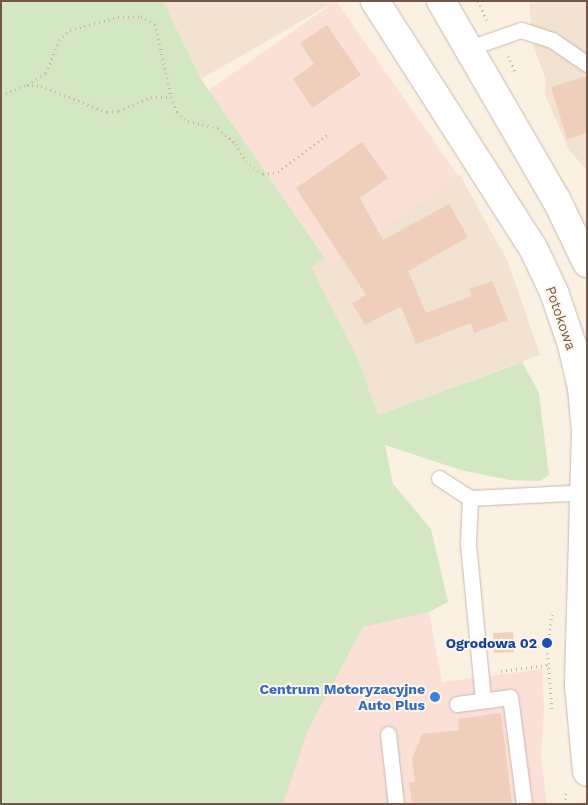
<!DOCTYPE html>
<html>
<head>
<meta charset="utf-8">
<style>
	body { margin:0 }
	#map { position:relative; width:588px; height:805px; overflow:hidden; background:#fbf1e3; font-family:"Work Sans",sans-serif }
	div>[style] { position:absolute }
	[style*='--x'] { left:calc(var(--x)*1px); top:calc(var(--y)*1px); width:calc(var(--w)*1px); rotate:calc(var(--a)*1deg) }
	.residential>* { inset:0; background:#f2e2d2 }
	.commercial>* { inset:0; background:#fbe0d8; transform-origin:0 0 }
	.green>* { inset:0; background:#d3e7c3 }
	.building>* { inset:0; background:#efcebc; transform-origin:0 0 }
	.path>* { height:3px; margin-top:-1.5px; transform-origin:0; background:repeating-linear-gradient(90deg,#d3b1a0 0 1px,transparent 0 5px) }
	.roads { filter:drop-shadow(0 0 1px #cbb8ab) drop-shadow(0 0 1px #cbb8ab) }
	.service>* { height:15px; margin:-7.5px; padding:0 7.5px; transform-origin:7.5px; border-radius:7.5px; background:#fff }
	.secondary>* { height:28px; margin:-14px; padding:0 14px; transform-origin:14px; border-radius:14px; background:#fff }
	.dots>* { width:14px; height:14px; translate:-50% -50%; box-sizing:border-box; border:2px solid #fef5e9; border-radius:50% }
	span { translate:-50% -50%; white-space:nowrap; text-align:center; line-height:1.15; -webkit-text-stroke:4px #fef5e9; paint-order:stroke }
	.street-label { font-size:14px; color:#71574b }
	.transit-label { font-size:14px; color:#164399; font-weight:700 }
	.right { translate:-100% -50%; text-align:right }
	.shop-label { font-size:14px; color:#366cbe; font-weight:700 }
	.frame { position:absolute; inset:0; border:2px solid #71574b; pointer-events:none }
</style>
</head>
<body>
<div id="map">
	<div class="residential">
		<div style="clip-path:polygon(163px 1px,336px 1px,201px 79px)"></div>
		<div style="clip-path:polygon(529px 1px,587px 1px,587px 170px,569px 150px,545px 95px,546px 80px,533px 45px)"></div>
		<div style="clip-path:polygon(460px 175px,508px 262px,540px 355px,378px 415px,359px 361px,310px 267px)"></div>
	</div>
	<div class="commercial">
		<div style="left:336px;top:1px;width:214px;height:156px;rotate:55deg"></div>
		<div style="clip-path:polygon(429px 612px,442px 682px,542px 669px,544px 711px,541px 757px,547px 804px,283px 804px,308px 730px,363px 627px)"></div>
	</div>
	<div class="green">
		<div style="clip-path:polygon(1px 1px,163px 1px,201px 79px,325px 258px,311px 267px,359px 361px,378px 415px,522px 362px,539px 393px,549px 475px,540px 481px,509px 480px,461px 470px,385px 445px,393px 484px,431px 529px,448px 602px,429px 612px,363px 627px,308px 730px,283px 804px,1px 804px)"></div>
	</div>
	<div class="building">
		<div style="clip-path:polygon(327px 25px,361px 75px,312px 108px,293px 79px,314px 64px,300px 43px)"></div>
		<div style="clip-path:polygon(587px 76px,587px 133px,567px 139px,551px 87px)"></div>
		<div style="clip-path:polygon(362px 142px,388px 178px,360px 198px,383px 240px,449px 204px,468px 237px,408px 271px,426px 313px,472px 296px,469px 289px,492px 281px,508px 320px,474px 333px,471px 323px,416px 344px,401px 306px,365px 325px,352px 303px,366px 295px,296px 188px)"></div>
		<div style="left:513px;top:632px;width:20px;height:20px;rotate:87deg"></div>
		<div style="clip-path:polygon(501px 713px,512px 804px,412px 804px,409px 782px,415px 782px,412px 759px,422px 734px,459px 730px,458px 719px)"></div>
	</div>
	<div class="path">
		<div style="--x:478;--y:1;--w:21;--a:65"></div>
		<div style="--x:508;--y:56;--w:17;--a:65"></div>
		<div style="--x:28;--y:85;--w:22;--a:-34"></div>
		<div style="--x:46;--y:73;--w:35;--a:-68"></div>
		<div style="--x:59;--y:40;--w:15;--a:-42"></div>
		<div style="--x:70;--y:30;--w:50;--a:-15.2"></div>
		<div style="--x:118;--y:17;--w:23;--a:-2"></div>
		<div style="--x:141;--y:16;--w:16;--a:30"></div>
		<div style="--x:155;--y:24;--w:75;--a:77.6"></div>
		<div style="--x:1;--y:95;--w:28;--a:-21"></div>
		<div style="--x:27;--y:85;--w:14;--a:4"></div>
		<div style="--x:41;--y:86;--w:71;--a:21.5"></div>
		<div style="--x:107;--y:112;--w:12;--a:-5"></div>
		<div style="--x:119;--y:111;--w:35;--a:-24"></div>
		<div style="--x:151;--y:97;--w:20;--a:0"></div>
		<div style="--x:171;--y:97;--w:16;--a:68"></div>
		<div style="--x:177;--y:112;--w:14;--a:39"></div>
		<div style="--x:188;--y:121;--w:31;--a:13"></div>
		<div style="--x:218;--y:128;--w:24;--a:42"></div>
		<div style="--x:236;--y:144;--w:20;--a:60"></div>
		<div style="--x:246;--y:161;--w:21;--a:37"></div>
		<div style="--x:263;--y:174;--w:15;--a:-8"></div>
		<div style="--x:278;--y:172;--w:64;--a:-36.7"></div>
		<div style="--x:552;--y:614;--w:34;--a:98"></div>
		<div style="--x:547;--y:648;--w:62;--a:85.4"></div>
		<div style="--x:501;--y:671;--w:47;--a:-7.3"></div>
		<div style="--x:565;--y:804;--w:15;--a:-86"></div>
	</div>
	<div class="roads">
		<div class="service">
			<div style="--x:469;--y:48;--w:55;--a:-19.1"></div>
			<div style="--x:521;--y:30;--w:33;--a:18"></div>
			<div style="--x:552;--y:40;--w:42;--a:34.4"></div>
			<div style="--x:439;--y:478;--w:37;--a:33"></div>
			<div style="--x:470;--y:498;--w:46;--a:92.5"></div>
			<div style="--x:468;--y:544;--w:157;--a:84.5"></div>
			<div style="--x:470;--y:498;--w:117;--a:-2.9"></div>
			<div style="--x:457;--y:704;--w:53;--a:-7.5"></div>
			<div style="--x:510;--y:697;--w:108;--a:82.5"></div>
			<div style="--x:388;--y:734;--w:70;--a:83.5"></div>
		</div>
		<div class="secondary">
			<div style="--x:375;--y:1;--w:295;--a:57.4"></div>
			<div style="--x:534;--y:250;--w:47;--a:64.5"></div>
			<div style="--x:554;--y:292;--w:56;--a:71.2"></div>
			<div style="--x:572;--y:345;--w:44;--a:76.9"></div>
			<div style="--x:582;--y:388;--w:43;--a:84.7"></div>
			<div style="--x:586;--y:431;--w:254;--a:91.6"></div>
			<div style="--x:579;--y:685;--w:87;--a:84.7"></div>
			<div style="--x:441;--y:1;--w:229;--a:59.9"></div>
			<div style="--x:556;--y:199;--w:71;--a:64.2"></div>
		</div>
	</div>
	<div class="dots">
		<div style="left:547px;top:643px;background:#1a4fb4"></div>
		<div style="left:435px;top:697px;background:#3f7fe0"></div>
	</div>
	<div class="street-label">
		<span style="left:561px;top:318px;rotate:71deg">Potokowa</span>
	</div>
	<div class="transit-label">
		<span class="right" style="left:537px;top:643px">Ogrodowa 02</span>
	</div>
	<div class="shop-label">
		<span class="right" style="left:425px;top:697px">Centrum Motoryzacyjne<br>Auto Plus</span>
	</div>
	<div class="frame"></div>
</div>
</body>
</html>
